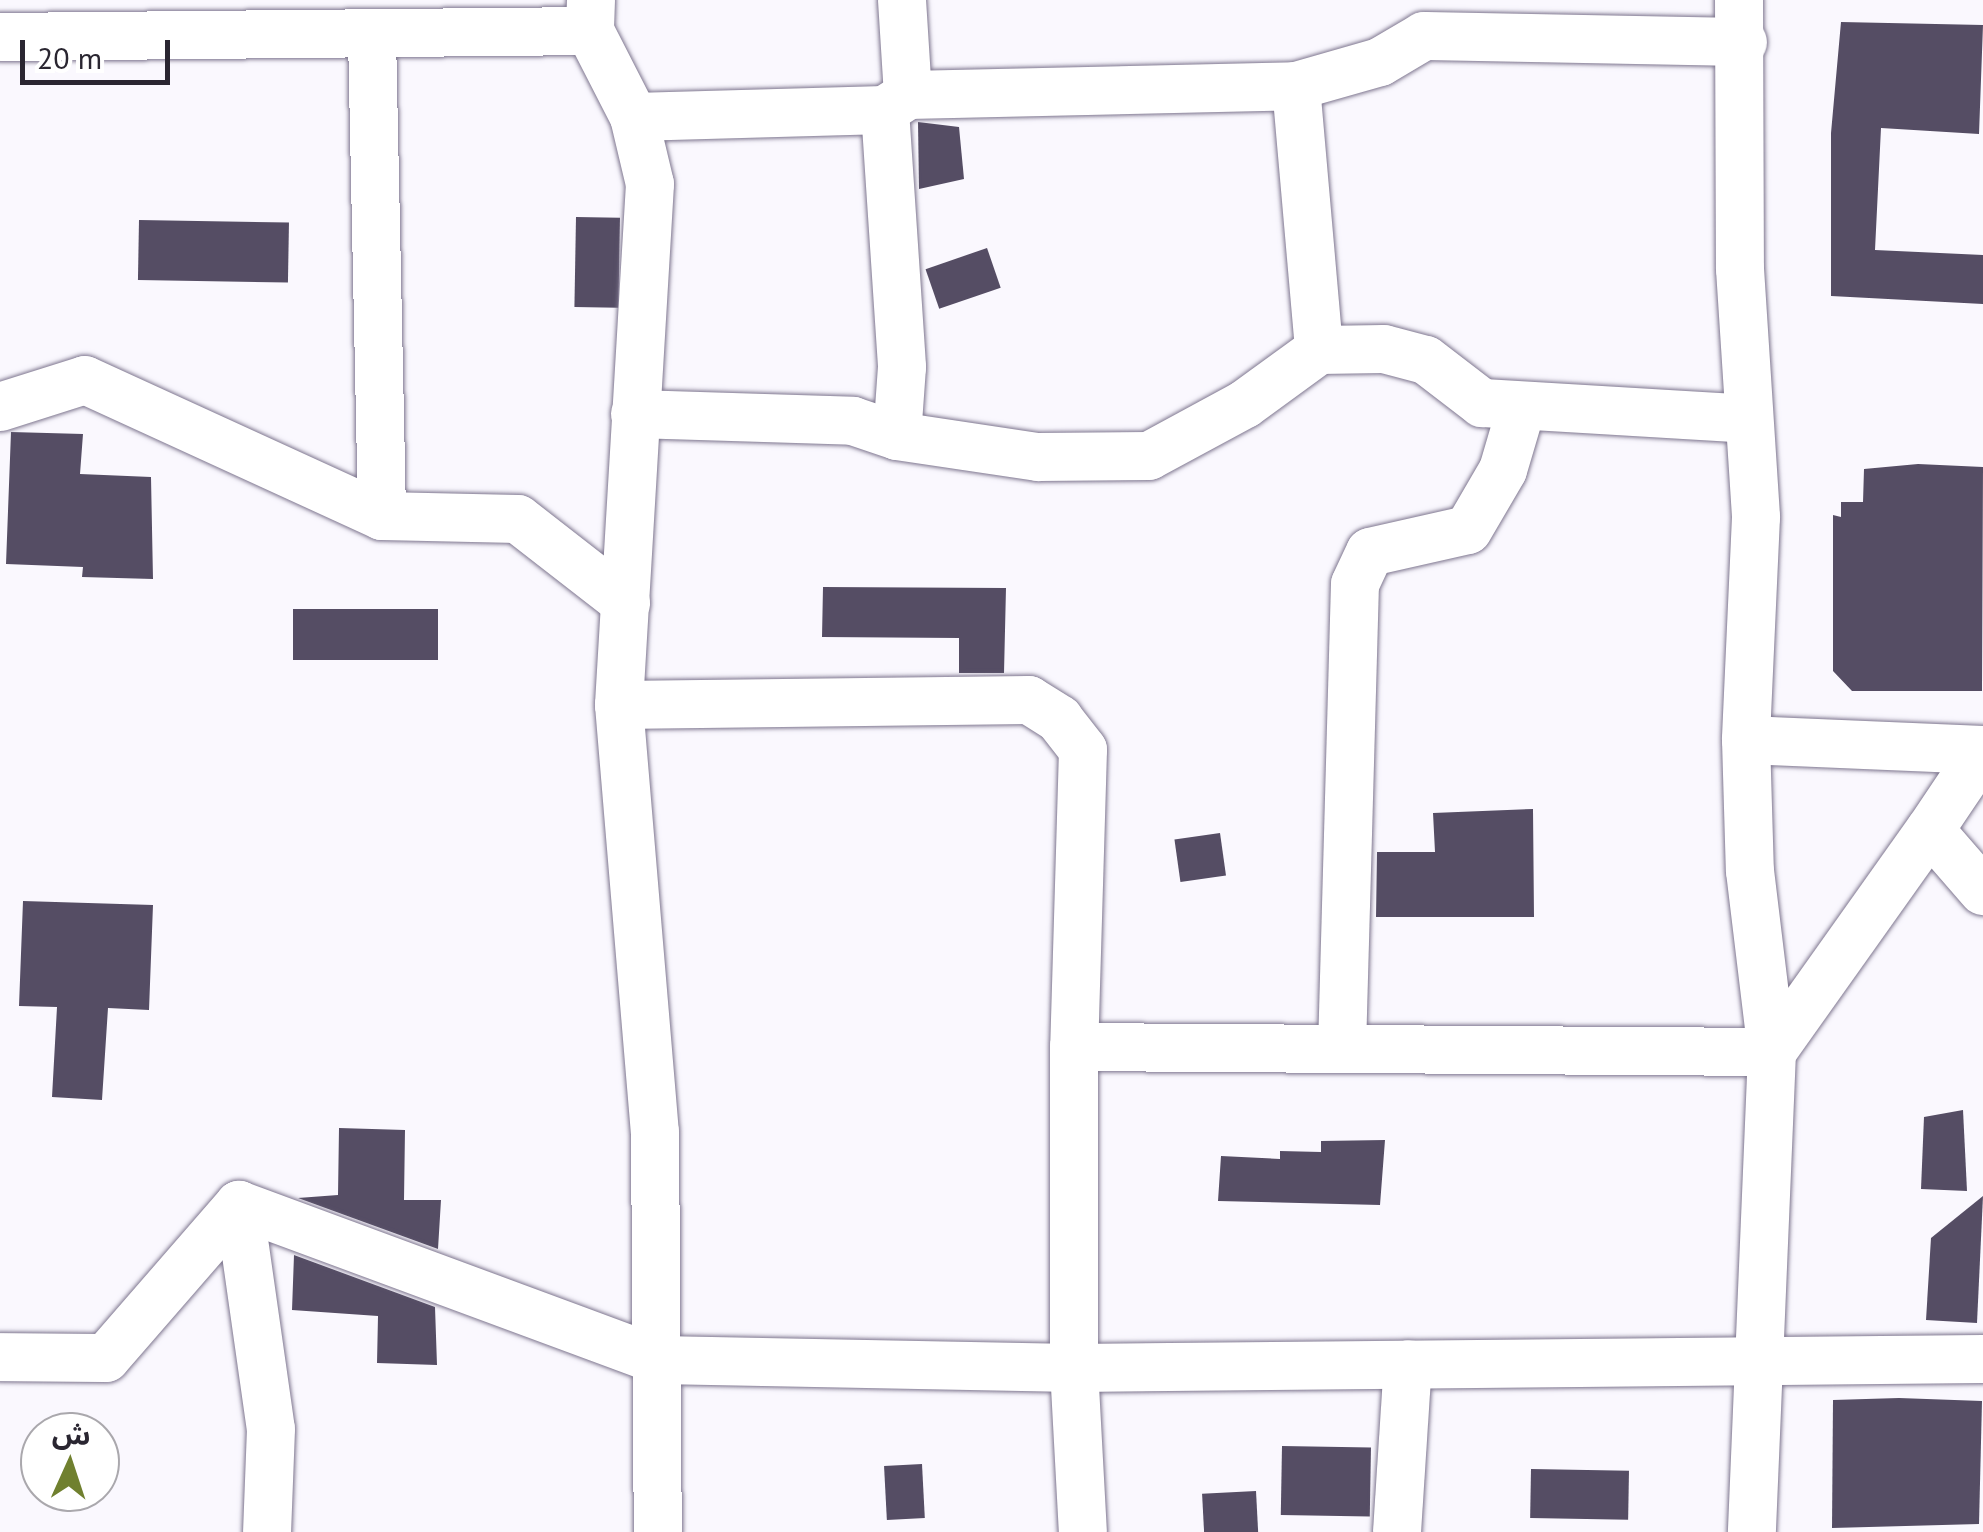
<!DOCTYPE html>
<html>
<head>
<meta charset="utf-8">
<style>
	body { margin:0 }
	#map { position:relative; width:1983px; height:1532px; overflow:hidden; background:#faf8fe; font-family:"PT Sans","Noto Sans Arabic",sans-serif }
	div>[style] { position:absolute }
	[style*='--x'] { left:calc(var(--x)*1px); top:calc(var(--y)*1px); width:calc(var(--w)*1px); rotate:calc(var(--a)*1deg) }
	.building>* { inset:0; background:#554d64; transform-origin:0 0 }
	.roads { filter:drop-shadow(0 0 2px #7e768f) drop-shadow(0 0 2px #7e768f) }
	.minor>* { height:48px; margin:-24px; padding:0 24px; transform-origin:24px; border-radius:24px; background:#fff }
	span { translate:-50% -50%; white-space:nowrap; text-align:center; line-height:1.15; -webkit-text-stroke:10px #fff; paint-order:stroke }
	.north { position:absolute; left:20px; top:1412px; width:100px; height:100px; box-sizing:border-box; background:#fff; border:2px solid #aaa8ad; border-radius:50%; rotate:3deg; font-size:28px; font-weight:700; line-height:40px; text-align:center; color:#2a2631 }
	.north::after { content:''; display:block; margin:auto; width:35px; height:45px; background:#70802f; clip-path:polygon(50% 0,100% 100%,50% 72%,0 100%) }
	.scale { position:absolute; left:20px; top:40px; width:150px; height:45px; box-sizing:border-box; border:5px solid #2a2631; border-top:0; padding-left:12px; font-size:30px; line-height:35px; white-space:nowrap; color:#2a2631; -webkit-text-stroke:8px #fff; paint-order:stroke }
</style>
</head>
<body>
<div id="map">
	<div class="building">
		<div style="clip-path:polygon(1841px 22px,1983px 25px,1979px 134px,1881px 128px,1875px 250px,1983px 255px,1983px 304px,1831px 296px,1831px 133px)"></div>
		<div style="clip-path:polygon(918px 122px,959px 127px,964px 179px,919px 189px)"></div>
		<div style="left:576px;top:217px;width:44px;height:90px;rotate:1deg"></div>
		<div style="left:139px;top:220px;width:150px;height:60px;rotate:1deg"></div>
		<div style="left:987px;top:248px;width:42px;height:65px;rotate:71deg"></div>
		<div style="clip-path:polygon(11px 432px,83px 434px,80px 474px,151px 477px,153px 579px,82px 577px,83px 567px,6px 564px)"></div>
		<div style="clip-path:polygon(1918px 464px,1983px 467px,1982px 691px,1852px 691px,1833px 671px,1833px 515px,1841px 517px,1841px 502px,1863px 502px,1864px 469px)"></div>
		<div style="clip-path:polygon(823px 587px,1006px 588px,1004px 673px,959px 673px,959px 638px,822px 637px)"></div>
		<div style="left:293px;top:609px;width:145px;height:51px"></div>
		<div style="clip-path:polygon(1533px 809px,1534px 917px,1376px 917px,1377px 852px,1435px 852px,1433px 813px)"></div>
		<div style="left:1220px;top:833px;width:43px;height:46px;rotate:82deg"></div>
		<div style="clip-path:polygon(23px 901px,153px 905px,149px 1010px,108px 1008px,102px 1100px,52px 1097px,57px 1007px,19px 1006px)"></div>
		<div style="clip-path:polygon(1963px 1110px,1967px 1191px,1921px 1189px,1924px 1117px)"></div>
		<div style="clip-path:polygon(339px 1128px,405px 1130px,404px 1200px,441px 1200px,438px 1249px,298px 1198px,338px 1195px)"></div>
		<div style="clip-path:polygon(1385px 1140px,1380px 1205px,1218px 1201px,1221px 1156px,1280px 1159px,1280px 1151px,1321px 1152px,1321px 1141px)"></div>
		<div style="clip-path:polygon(1983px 1196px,1977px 1323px,1926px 1320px,1931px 1238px)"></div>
		<div style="clip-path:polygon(294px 1255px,435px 1307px,437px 1365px,377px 1363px,378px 1316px,292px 1310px)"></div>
		<div style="clip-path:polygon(1899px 1398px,1982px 1401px,1979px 1524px,1832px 1528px,1833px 1400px)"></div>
		<div style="left:1282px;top:1446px;width:89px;height:69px;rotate:1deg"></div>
		<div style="left:922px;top:1464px;width:54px;height:38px;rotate:87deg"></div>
		<div style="left:1531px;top:1469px;width:98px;height:49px;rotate:1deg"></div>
		<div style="left:1256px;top:1491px;width:41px;height:54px;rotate:87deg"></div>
	</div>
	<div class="roads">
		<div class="minor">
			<div style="--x:591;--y:0;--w:31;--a:92"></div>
			<div style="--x:590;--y:31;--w:97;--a:62.9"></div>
			<div style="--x:634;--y:117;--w:69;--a:76.6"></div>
			<div style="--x:650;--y:184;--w:522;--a:93.41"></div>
			<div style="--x:619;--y:705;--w:429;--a:85.2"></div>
			<div style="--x:655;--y:1132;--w:400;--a:89.6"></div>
			<div style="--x:902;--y:0;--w:95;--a:86.4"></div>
			<div style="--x:1739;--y:0;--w:269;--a:89.8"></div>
			<div style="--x:1740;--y:269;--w:249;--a:86.3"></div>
			<div style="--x:1756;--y:517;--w:223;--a:92.6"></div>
			<div style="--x:1746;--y:740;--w:131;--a:88.3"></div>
			<div style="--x:1750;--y:871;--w:182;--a:83.1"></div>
			<div style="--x:1772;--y:1052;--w:480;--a:92.4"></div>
			<div style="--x:372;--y:36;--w:480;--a:88.8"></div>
			<div style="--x:0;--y:37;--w:590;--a:-0.58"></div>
			<div style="--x:1296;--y:86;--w:265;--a:85"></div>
			<div style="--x:885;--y:110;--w:258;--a:86.2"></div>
			<div style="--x:902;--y:367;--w:69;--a:94.1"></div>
			<div style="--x:634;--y:117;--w:251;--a:-1.6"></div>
			<div style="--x:885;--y:110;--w:27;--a:-33"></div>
			<div style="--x:908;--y:95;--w:388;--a:-1.3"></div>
			<div style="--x:1296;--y:86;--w:87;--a:-15.9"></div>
			<div style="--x:1380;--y:62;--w:51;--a:-30.6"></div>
			<div style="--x:1424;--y:36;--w:319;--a:1.1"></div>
			<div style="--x:0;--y:407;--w:89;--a:-17.6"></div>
			<div style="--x:85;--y:380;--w:327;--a:24.6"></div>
			<div style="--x:382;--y:516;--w:136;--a:1.3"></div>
			<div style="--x:518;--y:519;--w:137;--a:37.9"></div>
			<div style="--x:635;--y:414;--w:218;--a:1.8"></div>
			<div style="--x:853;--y:421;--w:46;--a:18.8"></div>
			<div style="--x:897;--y:436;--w:143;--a:8.5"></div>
			<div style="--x:1038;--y:457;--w:111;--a:-0.5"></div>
			<div style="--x:1149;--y:456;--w:109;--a:-28.4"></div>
			<div style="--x:1245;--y:404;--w:92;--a:-36.1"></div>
			<div style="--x:1319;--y:350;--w:65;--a:-0.9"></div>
			<div style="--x:1384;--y:349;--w:43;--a:14.7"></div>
			<div style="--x:1426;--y:360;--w:71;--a:37.5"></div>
			<div style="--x:1482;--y:403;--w:267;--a:3.4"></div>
			<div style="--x:619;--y:705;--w:410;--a:-0.7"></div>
			<div style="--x:1029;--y:700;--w:36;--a:32"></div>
			<div style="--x:1059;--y:719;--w:39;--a:52"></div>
			<div style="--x:1083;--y:750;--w:297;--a:91.7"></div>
			<div style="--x:1074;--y:1047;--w:321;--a:90"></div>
			<div style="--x:1074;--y:1368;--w:164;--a:86.9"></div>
			<div style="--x:1746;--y:740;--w:237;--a:2.4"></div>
			<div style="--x:1983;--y:751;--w:95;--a:123.9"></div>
			<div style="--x:1930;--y:830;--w:81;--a:49"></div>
			<div style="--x:1074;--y:1047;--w:698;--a:0.41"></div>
			<div style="--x:1772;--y:1052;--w:272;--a:-54.6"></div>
			<div style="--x:1342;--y:1049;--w:465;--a:-88.4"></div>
			<div style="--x:1355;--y:584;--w:35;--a:-65"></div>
			<div style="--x:1370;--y:552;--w:100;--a:-12.7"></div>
			<div style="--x:1468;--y:530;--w:69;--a:-59.7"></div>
			<div style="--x:1503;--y:470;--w:64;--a:-73.6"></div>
			<div style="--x:239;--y:1205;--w:226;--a:81.9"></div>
			<div style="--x:271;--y:1429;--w:103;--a:92.2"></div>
			<div style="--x:0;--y:1357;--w:106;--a:0.5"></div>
			<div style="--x:106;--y:1358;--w:203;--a:-49"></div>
			<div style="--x:239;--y:1205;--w:448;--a:20.3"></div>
			<div style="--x:659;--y:1360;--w:415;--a:1.1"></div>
			<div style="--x:1074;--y:1368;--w:909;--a:-0.57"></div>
			<div style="--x:1397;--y:1532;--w:168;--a:-86.3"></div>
		</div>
	</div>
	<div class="north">ش</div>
	<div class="scale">20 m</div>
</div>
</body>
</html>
